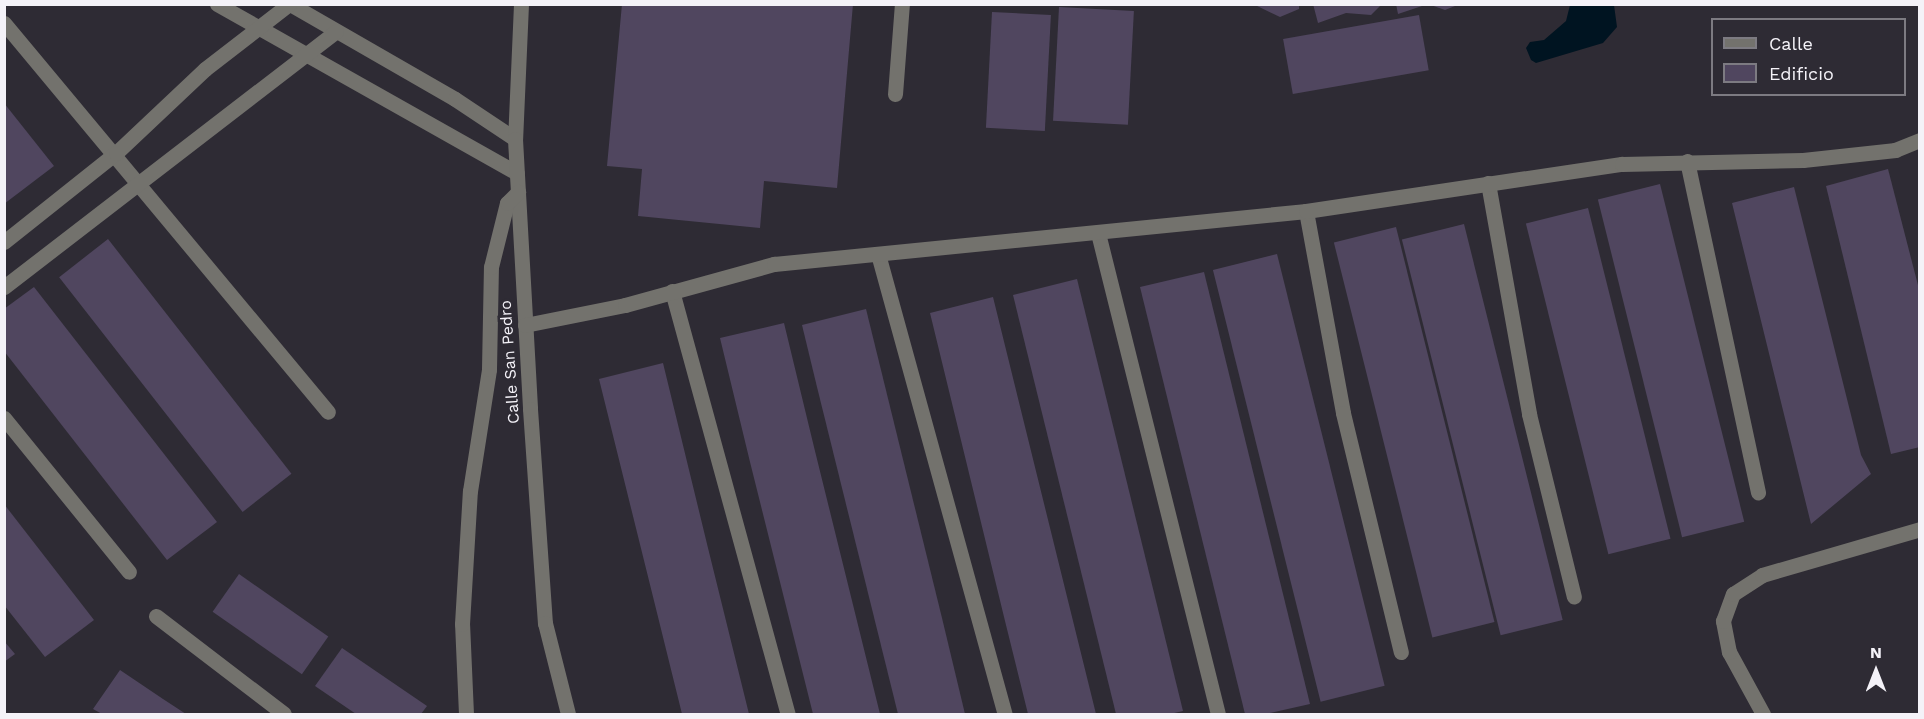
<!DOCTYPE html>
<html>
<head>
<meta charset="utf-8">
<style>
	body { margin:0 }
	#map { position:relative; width:1924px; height:719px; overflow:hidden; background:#2e2b34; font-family:"Work Sans",sans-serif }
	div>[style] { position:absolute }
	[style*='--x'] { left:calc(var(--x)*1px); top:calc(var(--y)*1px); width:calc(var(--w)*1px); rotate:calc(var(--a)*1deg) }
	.water>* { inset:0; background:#001421 }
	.building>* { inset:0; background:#50465f; transform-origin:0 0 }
	.minor>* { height:15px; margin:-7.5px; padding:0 7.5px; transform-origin:7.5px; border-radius:7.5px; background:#73726d }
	span { translate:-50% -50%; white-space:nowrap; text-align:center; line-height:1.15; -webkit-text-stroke:5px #2e2b34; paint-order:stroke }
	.street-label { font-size:16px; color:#f4f2f8 }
	.frame { position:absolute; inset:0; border:6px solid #f4f2f8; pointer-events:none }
	.legend { position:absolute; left:1711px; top:18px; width:195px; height:78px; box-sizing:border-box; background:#2e2b34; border:2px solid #7d7b82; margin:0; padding:8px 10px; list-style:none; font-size:18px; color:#f4f2f8 }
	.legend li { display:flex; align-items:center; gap:12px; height:30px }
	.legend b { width:30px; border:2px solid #7d7b82 }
	.north { position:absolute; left:1846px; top:641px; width:60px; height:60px; -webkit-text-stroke:4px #2e2b34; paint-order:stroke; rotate:0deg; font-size:16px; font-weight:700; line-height:24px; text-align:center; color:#f4f2f8 }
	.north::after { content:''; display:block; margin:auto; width:21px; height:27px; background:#f4f2f8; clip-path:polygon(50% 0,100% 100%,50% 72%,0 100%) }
</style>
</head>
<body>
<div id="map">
	<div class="water">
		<div style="clip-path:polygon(1570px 5px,1614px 5px,1617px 27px,1603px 43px,1536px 63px,1531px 60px,1526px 48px,1530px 42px,1544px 40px,1566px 21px)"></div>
	</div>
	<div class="building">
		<div style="clip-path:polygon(622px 4px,853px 4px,837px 188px,764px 181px,760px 228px,638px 216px,642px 169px,607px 166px)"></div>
		<div style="clip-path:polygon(1253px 4px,1299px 4px,1299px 9px,1280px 17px)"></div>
		<div style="clip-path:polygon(1313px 4px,1382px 4px,1371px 15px,1346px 13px,1318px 23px)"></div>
		<div style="clip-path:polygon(1396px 4px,1425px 4px,1425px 5px,1398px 14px)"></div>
		<div style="clip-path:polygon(1428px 4px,1460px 4px,1445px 10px)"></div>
		<div style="left:1059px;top:7px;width:75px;height:114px;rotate:3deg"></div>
		<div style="left:992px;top:12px;width:59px;height:116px;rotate:3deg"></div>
		<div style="left:1419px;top:15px;width:56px;height:138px;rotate:80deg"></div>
		<div style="clip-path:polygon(4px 103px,54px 166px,4px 204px)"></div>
		<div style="clip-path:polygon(1888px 169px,1920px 293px,1920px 447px,1891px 454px,1826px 186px)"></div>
		<div style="left:1660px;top:184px;width:348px;height:64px;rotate:76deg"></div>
		<div style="clip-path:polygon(1794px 187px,1861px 455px,1871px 474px,1811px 524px,1732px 203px)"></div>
		<div style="left:1588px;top:208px;width:341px;height:64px;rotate:76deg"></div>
		<div style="left:1464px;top:224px;width:408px;height:64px;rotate:76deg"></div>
		<div style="left:1396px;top:227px;width:407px;height:64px;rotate:76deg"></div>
		<div style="left:108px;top:239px;width:298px;height:62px;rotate:52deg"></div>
		<div style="left:1277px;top:254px;width:445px;height:66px;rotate:76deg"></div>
		<div style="clip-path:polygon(1204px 272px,1310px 704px,1265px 714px,1245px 714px,1140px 287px)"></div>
		<div style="clip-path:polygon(1077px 279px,1183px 711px,1170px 714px,1116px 714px,1013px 295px)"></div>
		<div style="clip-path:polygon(34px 287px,217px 522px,167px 560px,4px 351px,4px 309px)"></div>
		<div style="clip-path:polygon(993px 297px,1054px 544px,1096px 714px,1028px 714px,1005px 621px,930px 313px)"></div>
		<div style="clip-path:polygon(866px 309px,942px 618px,965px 714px,898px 714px,817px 387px,802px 325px)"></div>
		<div style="clip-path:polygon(784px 323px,814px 447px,880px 714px,813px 714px,750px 462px,720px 338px)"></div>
		<div style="clip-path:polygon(663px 363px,708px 548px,749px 714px,682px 714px,660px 625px,599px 379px)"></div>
		<div style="clip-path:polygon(4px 504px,94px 620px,45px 657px,4px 605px)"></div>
		<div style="left:239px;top:574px;width:109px;height:46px;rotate:35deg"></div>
		<div style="clip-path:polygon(4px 641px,15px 654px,4px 662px)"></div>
		<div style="clip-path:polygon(342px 648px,427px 706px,421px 714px,356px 714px,315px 686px)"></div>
		<div style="clip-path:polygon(120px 670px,163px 699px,186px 714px,102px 714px,93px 709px)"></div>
	</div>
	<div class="minor">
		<div style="--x:217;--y:4;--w:344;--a:29.4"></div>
		<div style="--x:290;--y:4;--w:190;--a:29.9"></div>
		<div style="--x:455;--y:99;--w:72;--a:33.7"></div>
		<div style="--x:521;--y:4;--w:135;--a:92.5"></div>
		<div style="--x:515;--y:139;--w:270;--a:86.8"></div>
		<div style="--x:530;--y:409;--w:215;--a:86"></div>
		<div style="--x:545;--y:623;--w:94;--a:75.8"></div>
		<div style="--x:4;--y:23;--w:506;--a:50.21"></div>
		<div style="--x:895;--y:94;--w:90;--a:-85.6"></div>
		<div style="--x:1687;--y:161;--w:339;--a:77.9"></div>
		<div style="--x:1488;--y:183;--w:235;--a:79.9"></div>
		<div style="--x:1529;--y:414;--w:188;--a:76.2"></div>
		<div style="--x:1306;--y:211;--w:205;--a:79.6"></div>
		<div style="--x:1343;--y:413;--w:246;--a:76.4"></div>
		<div style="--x:1098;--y:233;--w:496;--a:76"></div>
		<div style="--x:4;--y:242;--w:143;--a:-38.5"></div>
		<div style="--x:116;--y:153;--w:122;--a:-43.3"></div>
		<div style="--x:205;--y:69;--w:106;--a:-37.7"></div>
		<div style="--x:878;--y:254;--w:477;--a:74.6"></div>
		<div style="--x:4;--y:287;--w:419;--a:-37.6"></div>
		<div style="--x:672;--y:291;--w:439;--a:74.7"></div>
		<div style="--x:525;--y:325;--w:102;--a:-11.3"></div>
		<div style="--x:625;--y:305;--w:155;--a:-15.4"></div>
		<div style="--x:774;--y:264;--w:535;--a:-5.69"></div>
		<div style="--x:1306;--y:211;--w:319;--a:-8.5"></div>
		<div style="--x:1622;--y:164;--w:181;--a:-1.3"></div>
		<div style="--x:1803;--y:160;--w:93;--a:-6.2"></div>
		<div style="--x:1895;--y:150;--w:27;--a:-22"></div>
		<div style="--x:4;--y:418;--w:198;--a:50.9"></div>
		<div style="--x:156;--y:616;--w:161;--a:37.4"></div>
		<div style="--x:466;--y:714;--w:90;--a:-92.5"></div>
		<div style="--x:462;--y:624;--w:133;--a:-86.6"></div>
		<div style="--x:470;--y:491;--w:123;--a:-81.1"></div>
		<div style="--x:489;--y:369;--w:102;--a:-88.9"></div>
		<div style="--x:491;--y:267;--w:66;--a:-76"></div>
		<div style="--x:507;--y:203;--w:16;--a:-45"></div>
		<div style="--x:1763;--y:714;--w:71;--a:-118.7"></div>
		<div style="--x:1729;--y:652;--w:32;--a:-101"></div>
		<div style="--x:1723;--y:621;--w:29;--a:-70"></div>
		<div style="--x:1733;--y:594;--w:35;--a:-33"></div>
		<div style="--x:1762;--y:575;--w:165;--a:-16.2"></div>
	</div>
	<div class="street-label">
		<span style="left:510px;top:362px;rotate:-94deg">Calle San Pedro</span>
	</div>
	<div class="frame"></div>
	<ul class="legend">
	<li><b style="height:8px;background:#73726d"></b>Calle</li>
	<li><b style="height:16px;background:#50465f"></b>Edificio</li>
	</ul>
	<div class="north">N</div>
</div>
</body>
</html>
